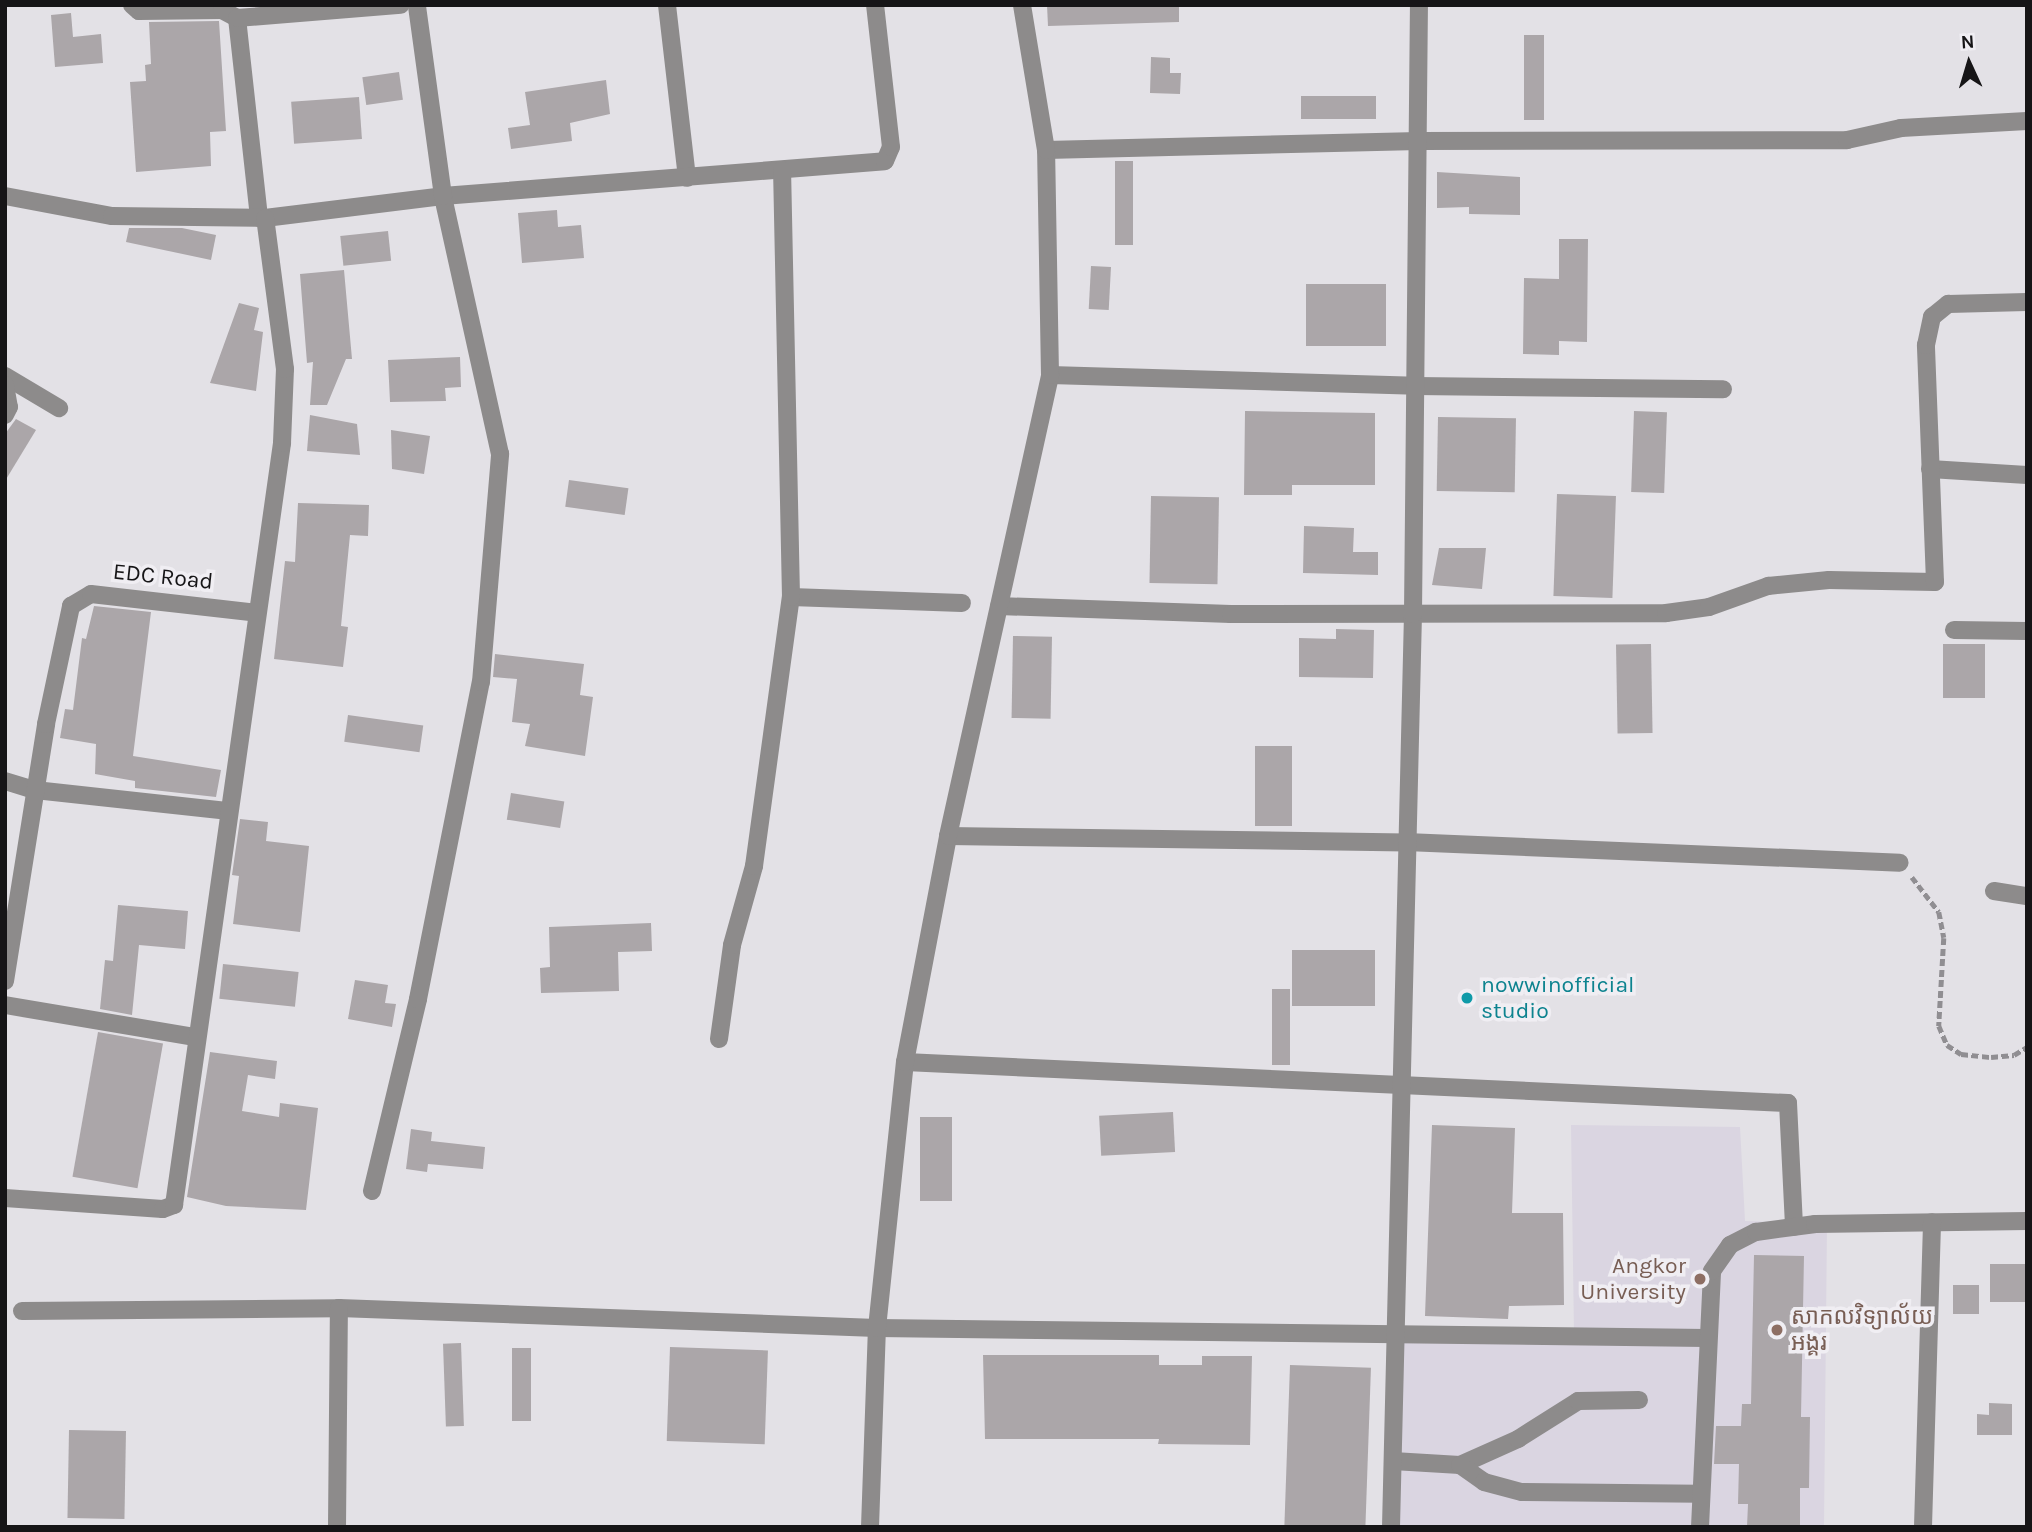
<!DOCTYPE html>
<html>
<head>
<meta charset="utf-8">
<style>
	body { margin:0 }
	#map { position:relative; width:2032px; height:1532px; overflow:hidden; background:#e3e1e6; font-family:Karla,"Noto Sans Khmer",sans-serif }
	div>[style] { position:absolute }
	[style*='--x'] { left:calc(var(--x)*1px); top:calc(var(--y)*1px); width:calc(var(--w)*1px); rotate:calc(var(--a)*1deg) }
	.built>* { inset:0; background:#dad5e1 }
	.building>* { inset:0; background:#aba6a9; transform-origin:0 0 }
	.path>* { height:4.5px; margin-top:-2.25px; transform-origin:0; background:repeating-linear-gradient(90deg,#908e92 0 7px,transparent 0 10.5px) }
	.minor>* { height:18px; margin:-9px; padding:0 9px; transform-origin:9px; border-radius:9px; background:#8d8b8b }
	.dots>* { width:19px; height:19px; translate:-50% -50%; box-sizing:border-box; border:4px solid #f0eef3; border-radius:50% }
	span { translate:-50% -50%; white-space:nowrap; text-align:center; line-height:1.15; -webkit-text-stroke:7px #f0eef3; paint-order:stroke }
	.street-label { font-size:23px; color:#161517 }
	.culture-label { font-size:23px; color:#0d838f }
	.left { translate:0 -50%; text-align:left }
	.education-label { font-size:23px; color:#785e54 }
	.right { translate:-100% -50%; text-align:right }
	.frame { position:absolute; inset:0; border:7px solid #161517; pointer-events:none }
	.north { position:absolute; left:1934px; top:28px; width:70px; height:70px; -webkit-text-stroke:5px #f0eef3; paint-order:stroke; rotate:356deg; font-size:19px; font-weight:700; line-height:28px; text-align:center; color:#161517 }
	.north::after { content:''; display:block; margin:auto; width:24px; height:32px; background:#161517; clip-path:polygon(50% 0,100% 100%,50% 72%,0 100%) }
</style>
</head>
<body>
<div id="map">
	<div class="built">
		<div style="clip-path:polygon(1571px 1125px,1740px 1127px,1745px 1221px,1827px 1224px,1824px 1527px,1395px 1527px,1399px 1333px,1574px 1334px)"></div>
	</div>
	<div class="building">
		<div style="clip-path:polygon(1047px 5px,1179px 5px,1179px 22px,1048px 26px)"></div>
		<div style="clip-path:polygon(71px 13px,73px 37px,101px 34px,103px 63px,55px 67px,51px 15px)"></div>
		<div style="clip-path:polygon(219px 21px,226px 131px,210px 132px,211px 166px,136px 172px,130px 82px,146px 81px,145px 65px,151px 64px,149px 22px)"></div>
		<div style="left:1524px;top:35px;width:20px;height:85px"></div>
		<div style="clip-path:polygon(1151px 57px,1170px 58px,1170px 73px,1181px 73px,1180px 94px,1150px 93px)"></div>
		<div style="left:399px;top:72px;width:28px;height:37px;rotate:82deg"></div>
		<div style="clip-path:polygon(606px 80px,610px 114px,570px 123px,572px 141px,511px 149px,508px 128px,530px 125px,525px 92px)"></div>
		<div style="left:1301px;top:96px;width:75px;height:23px"></div>
		<div style="left:359px;top:97px;width:42px;height:68px;rotate:86deg"></div>
		<div style="left:1115px;top:161px;width:18px;height:84px"></div>
		<div style="clip-path:polygon(1437px 172px,1520px 177px,1520px 215px,1469px 214px,1469px 207px,1437px 208px)"></div>
		<div style="clip-path:polygon(557px 210px,558px 227px,581px 225px,584px 258px,522px 263px,518px 213px)"></div>
		<div style="clip-path:polygon(129px 228px,182px 228px,216px 235px,211px 260px,126px 242px)"></div>
		<div style="left:388px;top:231px;width:30px;height:48px;rotate:84deg"></div>
		<div style="clip-path:polygon(1559px 239px,1588px 239px,1587px 342px,1559px 341px,1559px 355px,1523px 354px,1524px 278px,1559px 279px)"></div>
		<div style="left:1091px;top:266px;width:20px;height:43px;rotate:3deg"></div>
		<div style="clip-path:polygon(344px 270px,352px 359px,346px 359px,327px 405px,310px 405px,313px 362px,307px 363px,300px 274px)"></div>
		<div style="left:1386px;top:284px;width:62px;height:80px;rotate:90deg"></div>
		<div style="clip-path:polygon(239px 303px,259px 308px,254px 330px,263px 332px,256px 391px,210px 383px)"></div>
		<div style="clip-path:polygon(460px 357px,461px 387px,445px 388px,446px 401px,390px 402px,388px 360px)"></div>
		<div style="clip-path:polygon(1245px 411px,1375px 413px,1375px 485px,1292px 485px,1292px 495px,1244px 495px)"></div>
		<div style="left:1634px;top:411px;width:33px;height:81px;rotate:2deg"></div>
		<div style="clip-path:polygon(310px 415px,357px 424px,360px 455px,307px 451px)"></div>
		<div style="left:1438px;top:417px;width:78px;height:74px;rotate:1deg"></div>
		<div style="clip-path:polygon(16px 419px,36px 430px,5px 481px,5px 434px)"></div>
		<div style="clip-path:polygon(391px 430px,430px 436px,424px 474px,392px 469px)"></div>
		<div style="left:569px;top:480px;width:60px;height:27px;rotate:8deg"></div>
		<div style="left:1557px;top:494px;width:59px;height:102px;rotate:2deg"></div>
		<div style="left:1151px;top:496px;width:68px;height:87px;rotate:1deg"></div>
		<div style="clip-path:polygon(298px 503px,369px 505px,368px 536px,350px 535px,341px 626px,348px 627px,343px 667px,274px 659px,285px 561px,295px 562px)"></div>
		<div style="clip-path:polygon(1304px 526px,1354px 528px,1353px 552px,1378px 552px,1378px 575px,1303px 573px)"></div>
		<div style="clip-path:polygon(1439px 548px,1486px 548px,1482px 589px,1432px 585px)"></div>
		<div style="clip-path:polygon(94px 606px,151px 612px,133px 756px,221px 770px,216px 797px,135px 788px,135px 781px,95px 774px,96px 744px,60px 738px,65px 709px,73px 710px,82px 638px,86px 639px)"></div>
		<div style="clip-path:polygon(1336px 629px,1374px 630px,1373px 678px,1299px 677px,1299px 638px,1336px 639px)"></div>
		<div style="left:1013px;top:636px;width:39px;height:82px;rotate:1deg"></div>
		<div style="left:1651px;top:644px;width:89px;height:35px;rotate:89deg"></div>
		<div style="left:1943px;top:644px;width:42px;height:54px"></div>
		<div style="clip-path:polygon(495px 654px,584px 664px,580px 695px,593px 697px,585px 756px,525px 746px,530px 724px,512px 722px,517px 679px,493px 677px)"></div>
		<div style="left:348px;top:715px;width:76px;height:27px;rotate:8deg"></div>
		<div style="left:1255px;top:746px;width:37px;height:80px"></div>
		<div style="left:511px;top:793px;width:54px;height:27px;rotate:9deg"></div>
		<div style="clip-path:polygon(240px 819px,268px 822px,266px 841px,309px 846px,300px 932px,233px 924px,239px 876px,232px 875px)"></div>
		<div style="clip-path:polygon(118px 905px,188px 911px,185px 949px,139px 945px,132px 1015px,100px 1009px,105px 960px,113px 961px)"></div>
		<div style="clip-path:polygon(651px 923px,652px 951px,618px 952px,619px 991px,541px 993px,540px 968px,550px 967px,549px 927px)"></div>
		<div style="left:1292px;top:950px;width:83px;height:56px"></div>
		<div style="left:223px;top:964px;width:76px;height:35px;rotate:6deg"></div>
		<div style="clip-path:polygon(355px 980px,388px 985px,385px 1003px,396px 1004px,392px 1027px,348px 1019px)"></div>
		<div style="left:1272px;top:989px;width:18px;height:76px"></div>
		<div style="left:98px;top:1032px;width:66px;height:147px;rotate:10deg"></div>
		<div style="clip-path:polygon(210px 1052px,277px 1061px,275px 1079px,248px 1075px,242px 1111px,279px 1117px,280px 1103px,318px 1108px,306px 1210px,226px 1206px,187px 1197px)"></div>
		<div style="left:1173px;top:1112px;width:40px;height:74px;rotate:87deg"></div>
		<div style="left:920px;top:1117px;width:32px;height:84px"></div>
		<div style="clip-path:polygon(1432px 1125px,1515px 1128px,1512px 1213px,1563px 1213px,1564px 1305px,1509px 1306px,1508px 1319px,1425px 1316px)"></div>
		<div style="clip-path:polygon(411px 1129px,432px 1132px,431px 1141px,485px 1147px,483px 1169px,428px 1164px,427px 1172px,406px 1169px)"></div>
		<div style="clip-path:polygon(1754px 1255px,1804px 1256px,1801px 1417px,1810px 1417px,1809px 1488px,1800px 1488px,1800px 1527px,1747px 1527px,1748px 1504px,1738px 1504px,1739px 1464px,1714px 1464px,1716px 1426px,1741px 1426px,1742px 1404px,1751px 1404px)"></div>
		<div style="left:1990px;top:1264px;width:37px;height:38px"></div>
		<div style="left:1953px;top:1285px;width:26px;height:29px"></div>
		<div style="left:461px;top:1343px;width:83px;height:18px;rotate:88deg"></div>
		<div style="left:670px;top:1347px;width:98px;height:94px;rotate:2deg"></div>
		<div style="left:512px;top:1348px;width:19px;height:73px"></div>
		<div style="clip-path:polygon(983px 1355px,1159px 1355px,1159px 1365px,1202px 1365px,1202px 1356px,1252px 1356px,1250px 1445px,1158px 1444px,1159px 1439px,985px 1439px)"></div>
		<div style="left:1290px;top:1365px;width:81px;height:162px;rotate:2deg"></div>
		<div style="clip-path:polygon(1989px 1403px,2012px 1404px,2012px 1435px,1977px 1435px,1977px 1414px,1989px 1415px)"></div>
		<div style="left:69px;top:1430px;width:57px;height:88px;rotate:1deg"></div>
	</div>
	<div class="path">
		<div style="--x:1912;--y:877;--w:44;--a:52.4"></div>
		<div style="--x:1939;--y:912;--w:26;--a:79"></div>
		<div style="--x:1944;--y:938;--w:88;--a:93.3"></div>
		<div style="--x:1939;--y:1026;--w:21;--a:67"></div>
		<div style="--x:1947;--y:1045;--w:17;--a:33"></div>
		<div style="--x:1961;--y:1054;--w:30;--a:6"></div>
		<div style="--x:1991;--y:1057;--w:23;--a:-5"></div>
		<div style="--x:2014;--y:1055;--w:15;--a:-32"></div>
	</div>
	<div class="minor">
		<div style="--x:132;--y:5;--w:9;--a:41"></div>
		<div style="--x:139;--y:11;--w:83;--a:-0.7"></div>
		<div style="--x:222;--y:10;--w:17;--a:28"></div>
		<div style="--x:237;--y:18;--w:201;--a:83.7"></div>
		<div style="--x:667;--y:5;--w:174;--a:83.4"></div>
		<div style="--x:237;--y:18;--w:164;--a:-4.6"></div>
		<div style="--x:1046;--y:150;--w:373;--a:-1.4"></div>
		<div style="--x:1419;--y:141;--w:428;--a:-0.1"></div>
		<div style="--x:1847;--y:140;--w:55;--a:-12.5"></div>
		<div style="--x:1901;--y:128;--w:126;--a:-3.2"></div>
		<div style="--x:5;--y:196;--w:109;--a:10.6"></div>
		<div style="--x:112;--y:216;--w:153;--a:0.7"></div>
		<div style="--x:265;--y:218;--w:179;--a:-7"></div>
		<div style="--x:443;--y:196;--w:443;--a:-4.5"></div>
		<div style="--x:885;--y:161;--w:15;--a:-67"></div>
		<div style="--x:891;--y:147;--w:143;--a:-96.4"></div>
		<div style="--x:1050;--y:375;--w:365;--a:1.7"></div>
		<div style="--x:1415;--y:386;--w:308;--a:0.6"></div>
		<div style="--x:5;--y:376;--w:63;--a:30.7"></div>
		<div style="--x:5;--y:385;--w:22;--a:80"></div>
		<div style="--x:9;--y:407;--w:9;--a:117"></div>
		<div style="--x:1930;--y:469;--w:97;--a:3.5"></div>
		<div style="--x:791;--y:597;--w:171;--a:2"></div>
		<div style="--x:999;--y:606;--w:232;--a:2"></div>
		<div style="--x:1231;--y:614;--w:435;--a:-0.1"></div>
		<div style="--x:1666;--y:613;--w:43;--a:-7.9"></div>
		<div style="--x:1709;--y:607;--w:63;--a:-19.6"></div>
		<div style="--x:1768;--y:586;--w:61;--a:-5.6"></div>
		<div style="--x:1829;--y:580;--w:106;--a:1.1"></div>
		<div style="--x:1935;--y:582;--w:237;--a:-92.2"></div>
		<div style="--x:1926;--y:345;--w:29;--a:-78"></div>
		<div style="--x:1932;--y:317;--w:21;--a:-39"></div>
		<div style="--x:1948;--y:304;--w:79;--a:-1.5"></div>
		<div style="--x:1954;--y:630;--w:73;--a:0.8"></div>
		<div style="--x:5;--y:781;--w:31;--a:17"></div>
		<div style="--x:35;--y:790;--w:193;--a:6.2"></div>
		<div style="--x:948;--y:836;--w:458;--a:0.8"></div>
		<div style="--x:1406;--y:842;--w:494;--a:2.4"></div>
		<div style="--x:1994;--y:891;--w:33;--a:9"></div>
		<div style="--x:5;--y:981;--w:260;--a:-80.9"></div>
		<div style="--x:46;--y:724;--w:121;--a:-78"></div>
		<div style="--x:71;--y:606;--w:23;--a:-31"></div>
		<div style="--x:91;--y:594;--w:167;--a:6.5"></div>
		<div style="--x:5;--y:1005;--w:193;--a:9.6"></div>
		<div style="--x:719;--y:1039;--w:95;--a:-82.1"></div>
		<div style="--x:732;--y:945;--w:82;--a:-74.4"></div>
		<div style="--x:754;--y:866;--w:272;--a:-82.2"></div>
		<div style="--x:791;--y:597;--w:427;--a:-91.2"></div>
		<div style="--x:905;--y:1062;--w:884;--a:2.66"></div>
		<div style="--x:1788;--y:1103;--w:124;--a:87.2"></div>
		<div style="--x:372;--y:1191;--w:197;--a:-76.5"></div>
		<div style="--x:418;--y:999;--w:323;--a:-78.8"></div>
		<div style="--x:481;--y:682;--w:229;--a:-85.2"></div>
		<div style="--x:500;--y:454;--w:264;--a:-102.5"></div>
		<div style="--x:443;--y:196;--w:193;--a:-97.8"></div>
		<div style="--x:5;--y:1198;--w:158;--a:4"></div>
		<div style="--x:163;--y:1209;--w:12;--a:-20"></div>
		<div style="--x:174;--y:1205;--w:770;--a:-81.93"></div>
		<div style="--x:282;--y:443;--w:74;--a:-87.7"></div>
		<div style="--x:285;--y:369;--w:152;--a:-97.5"></div>
		<div style="--x:22;--y:1311;--w:317;--a:-0.5"></div>
		<div style="--x:339;--y:1308;--w:538;--a:2.13"></div>
		<div style="--x:877;--y:1328;--w:829;--a:0.69"></div>
		<div style="--x:1393;--y:1461;--w:67;--a:3.4"></div>
		<div style="--x:1460;--y:1465;--w:64;--a:-24.1"></div>
		<div style="--x:1518;--y:1439;--w:71;--a:-32.3"></div>
		<div style="--x:1578;--y:1401;--w:61;--a:-0.9"></div>
		<div style="--x:1460;--y:1465;--w:29;--a:35"></div>
		<div style="--x:1484;--y:1482;--w:39;--a:15"></div>
		<div style="--x:1522;--y:1492;--w:177;--a:0.6"></div>
		<div style="--x:337;--y:1527;--w:219;--a:-89.5"></div>
		<div style="--x:870;--y:1527;--w:199;--a:-88"></div>
		<div style="--x:877;--y:1328;--w:267;--a:-84"></div>
		<div style="--x:905;--y:1062;--w:230;--a:-79.2"></div>
		<div style="--x:948;--y:836;--w:472;--a:-77.5"></div>
		<div style="--x:1050;--y:375;--w:225;--a:-91"></div>
		<div style="--x:1046;--y:150;--w:147;--a:-99.4"></div>
		<div style="--x:1391;--y:1527;--w:913;--a:-88.62"></div>
		<div style="--x:1413;--y:614;--w:609;--a:-89.44"></div>
		<div style="--x:1700;--y:1527;--w:256;--a:-87.3"></div>
		<div style="--x:1712;--y:1271;--w:32;--a:-55"></div>
		<div style="--x:1730;--y:1245;--w:29;--a:-27"></div>
		<div style="--x:1756;--y:1232;--w:60;--a:-7.7"></div>
		<div style="--x:1815;--y:1224;--w:212;--a:-0.8"></div>
		<div style="--x:1923;--y:1527;--w:305;--a:-88.3"></div>
	</div>
	<div class="dots">
		<div style="left:1467px;top:998px;background:#0f9aa8"></div>
		<div style="left:1700px;top:1279px;background:#8d6e63"></div>
		<div style="left:1777px;top:1330px;background:#8d6e63"></div>
	</div>
	<div class="street-label">
		<span style="left:163px;top:577px;rotate:6deg">EDC Road</span>
	</div>
	<div class="culture-label">
		<span class="left" style="left:1481px;top:998px">nowwinofficial<br>studio</span>
	</div>
	<div class="education-label">
		<span class="right" style="left:1686px;top:1279px">Angkor<br>University</span>
		<span class="left" style="left:1791px;top:1330px">សាកលវិទ្យាល័យ<br>អង្គរ</span>
	</div>
	<div class="frame"></div>
	<div class="north">N</div>
</div>
</body>
</html>
